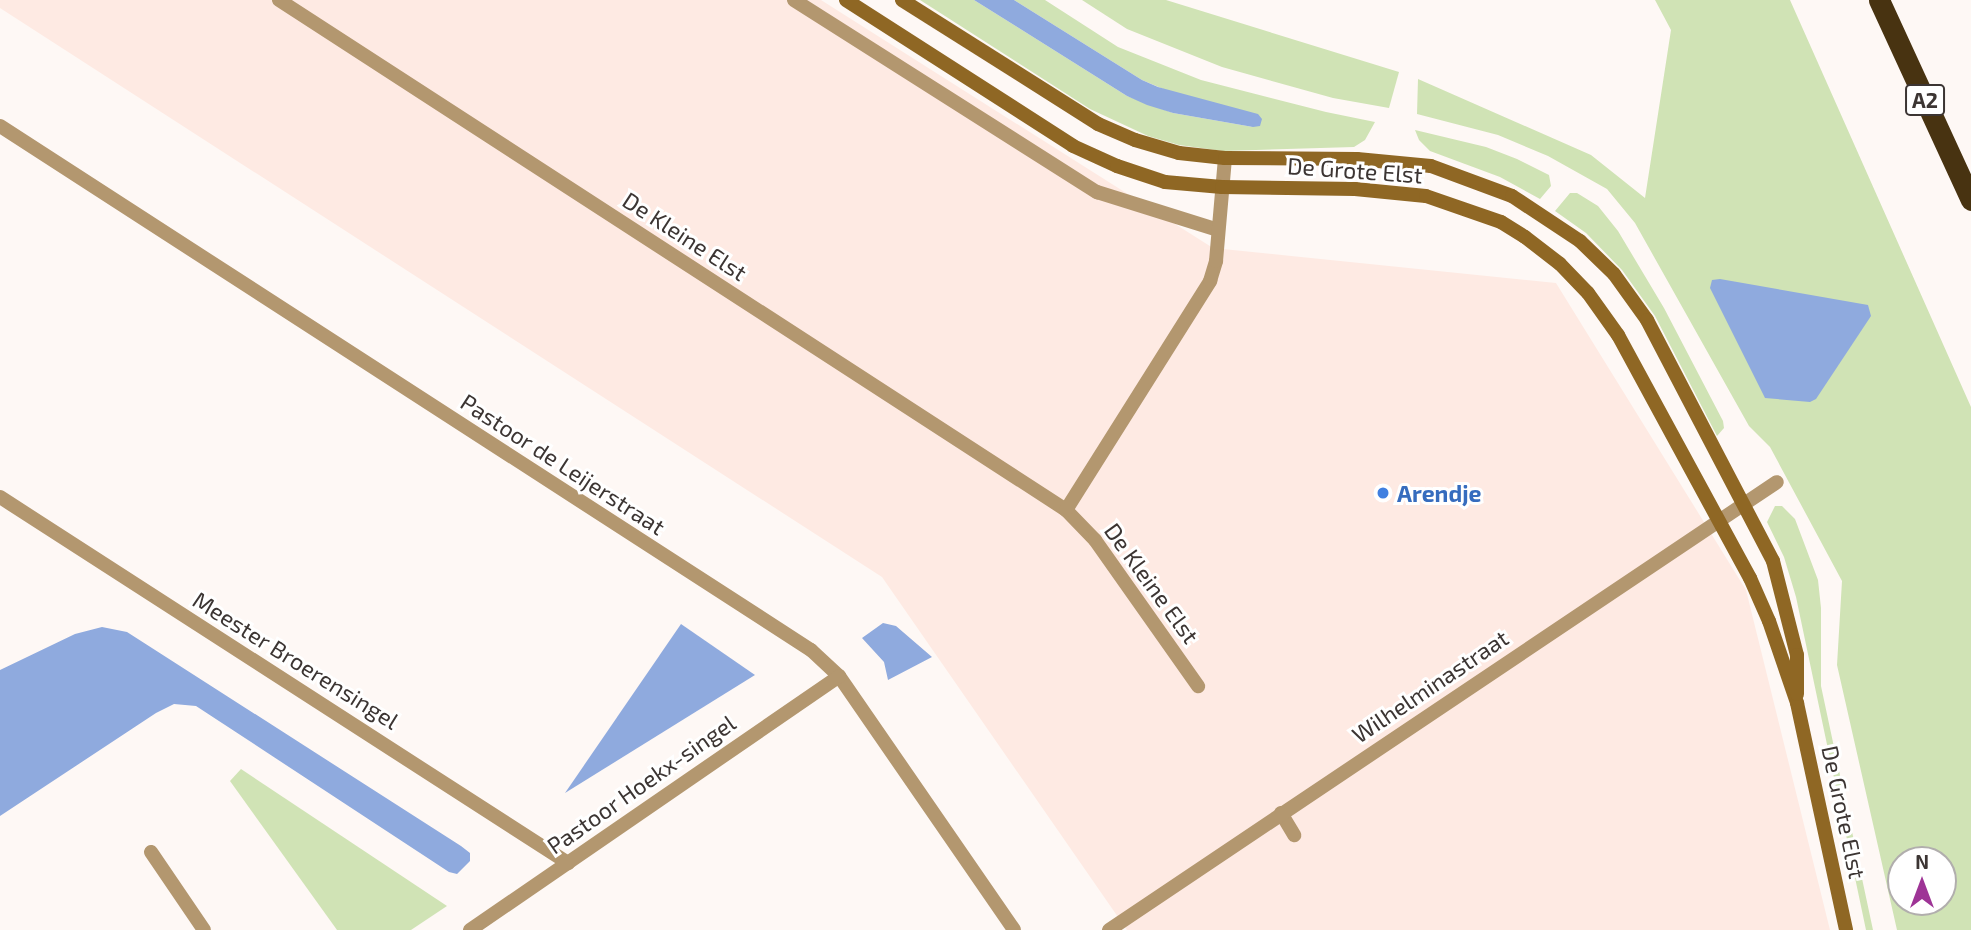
<!DOCTYPE html>
<html>
<head>
<meta charset="utf-8">
<style>
	body { margin:0 }
	#map { position:relative; width:1971px; height:930px; overflow:hidden; background:#fef8f5; font-family:"Exo 2",sans-serif }
	div>[style] { position:absolute }
	[style*='--x'] { left:calc(var(--x)*1px); top:calc(var(--y)*1px); width:calc(var(--w)*1px); rotate:calc(var(--a)*1deg) }
	.built>* { inset:0; background:#feeae3 }
	.green>* { inset:0; background:#d0e3b5 }
	.water>* { inset:0; background:#8faade }
	.lane>* { height:14px; margin:-7px; padding:0 7px; transform-origin:7px; border-radius:7px; background:#b3976f }
	.street>* { height:14px; margin:-7px; padding:0 7px; transform-origin:7px; border-radius:7px; background:#b3976f }
	.secondary>* { height:14px; margin:-7px; padding:0 7px; transform-origin:7px; border-radius:7px; background:#8f6724 }
	.highway>* { height:21px; margin:-10.5px; padding:0 10.5px; transform-origin:10.5px; border-radius:10.5px; background:#483311 }
	.dots>* { width:19px; height:19px; translate:-50% -50%; box-sizing:border-box; border:4px solid #fff; border-radius:50% }
	span { translate:-50% -50%; white-space:nowrap; text-align:center; line-height:1.15; -webkit-text-stroke:6px #fff; paint-order:stroke }
	.shield-label span { padding:2px 5px; background:#fff; border:2px solid; border-radius:5px; -webkit-text-stroke-width:0 }
	.shield-label { font-size:21px; color:#3c3533; font-weight:700 }
	.street-label { font-size:23px; color:#3c3533 }
	.shop-label { font-size:23px; color:#366cbe; font-weight:700 }
	.left { translate:0 -50%; text-align:left }
	.north { position:absolute; left:1887px; top:846px; width:70px; height:70px; box-sizing:border-box; background:#fff; border:2px solid #b1aead; border-radius:50%; rotate:0deg; font-size:19px; font-weight:700; line-height:28px; text-align:center; color:#3c3533 }
	.north::after { content:''; display:block; margin:auto; width:24px; height:32px; background:#9e3496; clip-path:polygon(50% 0,100% 100%,50% 72%,0 100%) }
</style>
</head>
<body>
<div id="map">
	<div class="built">
		<div style="clip-path:polygon(0 0,821px 0,1213px 248px,1556px 283px,1746px 590px,1830px 930px,1127px 930px,882px 577px,0 8px)"></div>
	</div>
	<div class="green">
		<div style="clip-path:polygon(920px 0,974px 0,1127px 96px,1173px 113px,1253px 127px,1142px 80px,1014px 0,1045px 0,1118px 47px,1201px 80px,1326px 112px,1375px 122px,1365px 140px,1354px 147px,1223px 151px,1179px 145px,1148px 136px,1090px 109px)"></div>
		<div style="clip-path:polygon(1082px 0,1166px 0,1399px 72px,1389px 108px,1333px 98px,1222px 67px,1127px 29px)"></div>
		<div style="clip-path:polygon(evenodd,1655px 0,1790px 0,1971px 407px,1971px 930px,1897px 930px,1837px 665px,1842px 581px,1770px 447px,1749px 426px,1635px 223px,1607px 189px,1548px 156px,1498px 135px,1417px 114px,1418px 79px,1591px 155px,1645px 198px,1671px 30px,1655px 0,1901px 860px,1943px 860px,1943px 902px,1901px 902px,1901px 860px)"></div>
		<div style="clip-path:polygon(1415px 130px,1486px 147px,1517px 159px,1549px 175px,1551px 186px,1540px 199px,1500px 177px,1430px 151px,1419px 140px)"></div>
		<div style="clip-path:polygon(1570px 193px,1577px 193px,1598px 206px,1618px 231px,1664px 308px,1723px 421px,1724px 428px,1717px 436px,1655px 316px,1622px 270px,1586px 233px,1555px 211px)"></div>
		<div style="clip-path:polygon(1775px 506px,1782px 506px,1795px 519px,1818px 580px,1821px 608px,1821px 686px,1873px 930px,1866px 930px,1796px 597px,1784px 557px,1767px 522px)"></div>
		<div style="clip-path:polygon(241px 769px,447px 906px,411px 930px,337px 930px,230px 781px)"></div>
	</div>
	<div class="water">
		<div style="clip-path:polygon(974px 0,1014px 0,1142px 80px,1158px 87px,1258px 114px,1262px 119px,1260px 126px,1253px 127px,1173px 113px,1147px 105px,1127px 96px)"></div>
		<div style="clip-path:polygon(1720px 279px,1868px 305px,1871px 316px,1816px 399px,1810px 402px,1765px 398px,1710px 288px,1712px 280px)"></div>
		<div style="clip-path:polygon(883px 623px,896px 626px,932px 657px,888px 680px,884px 662px,862px 638px)"></div>
		<div style="clip-path:polygon(681px 624px,755px 675px,565px 793px)"></div>
		<div style="clip-path:polygon(102px 627px,127px 632px,461px 846px,470px 853px,470px 861px,457px 874px,449px 872px,196px 706px,174px 704px,156px 713px,0 816px,0 670px,75px 634px)"></div>
	</div>
	<div class="lane">
		<div style="--x:794;--y:0;--w:359;--a:32.4"></div>
		<div style="--x:1097;--y:192;--w:127;--a:17.4"></div>
		<div style="--x:1281;--y:813;--w:26;--a:59"></div>
	</div>
	<div class="street">
		<div style="--x:279;--y:0;--w:938;--a:32.94"></div>
		<div style="--x:1066;--y:510;--w:42;--a:46"></div>
		<div style="--x:1095;--y:540;--w:179;--a:54.8"></div>
		<div style="--x:0;--y:126;--w:966;--a:32.87"></div>
		<div style="--x:811;--y:650;--w:38;--a:43"></div>
		<div style="--x:839;--y:676;--w:308;--a:55.4"></div>
		<div style="--x:0;--y:497;--w:676;--a:32.8"></div>
		<div style="--x:1066;--y:510;--w:271;--a:-57.8"></div>
		<div style="--x:1210;--y:281;--w:21;--a:-73"></div>
		<div style="--x:1216;--y:261;--w:103;--a:-85"></div>
		<div style="--x:151;--y:852;--w:94;--a:55.8"></div>
		<div style="--x:470;--y:930;--w:448;--a:-34.5"></div>
		<div style="--x:1109;--y:930;--w:804;--a:-33.85"></div>
	</div>
	<div class="secondary">
		<div style="--x:846;--y:0;--w:270;--a:32.7"></div>
		<div style="--x:1073;--y:146;--w:48;--a:24.4"></div>
		<div style="--x:1117;--y:166;--w:51;--a:18.4"></div>
		<div style="--x:1165;--y:182;--w:57;--a:5"></div>
		<div style="--x:1222;--y:187;--w:133;--a:0.9"></div>
		<div style="--x:1355;--y:189;--w:71;--a:5.6"></div>
		<div style="--x:1426;--y:196;--w:79;--a:19.1"></div>
		<div style="--x:1501;--y:222;--w:28;--a:32"></div>
		<div style="--x:1525;--y:237;--w:44;--a:37.6"></div>
		<div style="--x:1560;--y:264;--w:40;--a:46"></div>
		<div style="--x:1588;--y:293;--w:52;--a:54.5"></div>
		<div style="--x:1618;--y:335;--w:277;--a:61.5"></div>
		<div style="--x:1750;--y:578;--w:47;--a:66.2"></div>
		<div style="--x:1769;--y:621;--w:87;--a:71.1"></div>
		<div style="--x:1797;--y:703;--w:232;--a:77.8"></div>
		<div style="--x:902;--y:0;--w:232;--a:32.3"></div>
		<div style="--x:1098;--y:124;--w:40;--a:23.4"></div>
		<div style="--x:1135;--y:140;--w:46;--a:16.5"></div>
		<div style="--x:1179;--y:153;--w:46;--a:6.2"></div>
		<div style="--x:1225;--y:158;--w:132;--a:0.4"></div>
		<div style="--x:1357;--y:159;--w:74;--a:5.4"></div>
		<div style="--x:1431;--y:166;--w:86;--a:20.3"></div>
		<div style="--x:1512;--y:196;--w:82;--a:33.5"></div>
		<div style="--x:1580;--y:241;--w:47;--a:44.1"></div>
		<div style="--x:1614;--y:274;--w:57;--a:54.3"></div>
		<div style="--x:1647;--y:320;--w:272;--a:62.4"></div>
		<div style="--x:1773;--y:561;--w:97;--a:75.7"></div>
		<div style="--x:1797;--y:655;--w:39;--a:90"></div>
	</div>
	<div class="highway">
		<div style="--x:1879;--y:0;--w:220;--a:65.3"></div>
	</div>
	<div class="dots">
		<div style="left:1383px;top:493px;background:#3f7fe0"></div>
	</div>
	<div class="shield-label">
		<span style="left:1925px;top:100px">A2</span>
	</div>
	<div class="street-label">
		<span style="left:1355px;top:170px;rotate:4deg">De Grote Elst</span>
		<span style="left:685px;top:236px;rotate:33deg">De Kleine Elst</span>
		<span style="left:563px;top:464px;rotate:33deg">Pastoor de Leijerstraat</span>
		<span style="left:1152px;top:583px;rotate:54deg">De Kleine Elst</span>
		<span style="left:296px;top:660px;rotate:32deg">Meester Broerensingel</span>
		<span style="left:1430px;top:686px;rotate:-34deg">Wilhelminastraat</span>
		<span style="left:641px;top:784px;rotate:-35deg">Pastoor Hoekx-singel</span>
		<span style="left:1844px;top:812px;rotate:78deg">De Grote Elst</span>
	</div>
	<div class="shop-label">
		<span class="left" style="left:1397px;top:493px">Arendje</span>
	</div>
	<div class="north">N</div>
</div>
</body>
</html>
